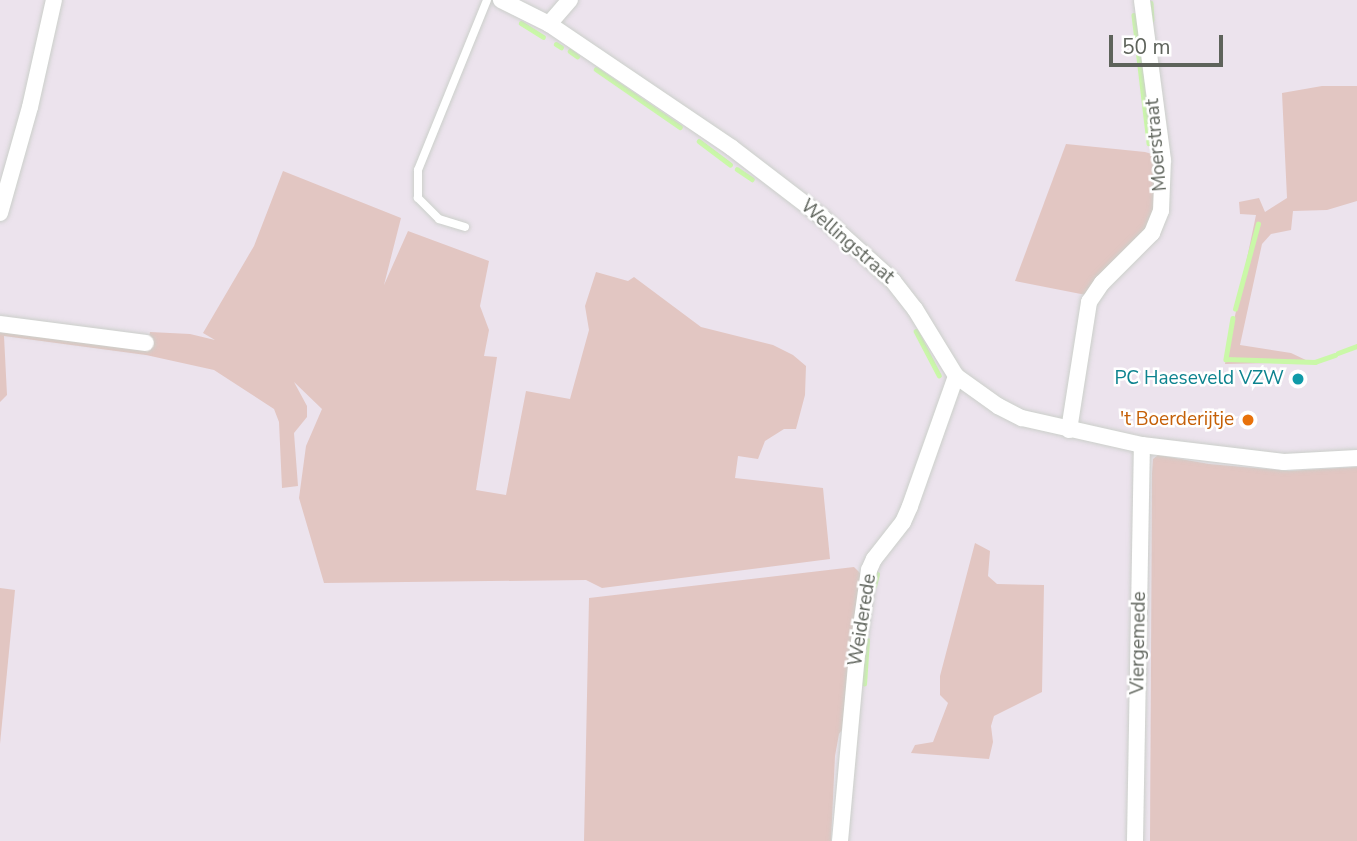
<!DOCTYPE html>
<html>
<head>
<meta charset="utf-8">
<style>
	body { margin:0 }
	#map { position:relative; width:1357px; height:841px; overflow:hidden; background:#ece3ed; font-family:"Nunito Sans",sans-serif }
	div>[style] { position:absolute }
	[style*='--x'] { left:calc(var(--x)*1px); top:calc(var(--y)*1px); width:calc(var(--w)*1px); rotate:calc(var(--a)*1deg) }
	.green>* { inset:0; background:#e2c6c2 }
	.stream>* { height:4.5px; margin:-2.25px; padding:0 2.25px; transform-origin:2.25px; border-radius:2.25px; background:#caf8a8 }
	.roads { filter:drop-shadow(0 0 2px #cbcfca) drop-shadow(0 0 2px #cbcfca) }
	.service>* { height:8px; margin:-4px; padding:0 4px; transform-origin:4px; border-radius:4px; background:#fff }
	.minor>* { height:16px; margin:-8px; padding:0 8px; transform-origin:8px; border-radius:8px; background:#fff }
	.dots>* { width:19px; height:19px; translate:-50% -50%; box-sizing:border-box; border:4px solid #fff; border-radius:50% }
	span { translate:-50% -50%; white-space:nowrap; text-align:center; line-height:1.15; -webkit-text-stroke:5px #fff; paint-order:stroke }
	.street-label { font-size:19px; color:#5e635b }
	.culture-label { font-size:19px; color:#0d838f }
	.right { translate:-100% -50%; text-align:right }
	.food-label { font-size:19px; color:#c56008 }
	.scale { position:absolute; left:1109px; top:35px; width:114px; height:32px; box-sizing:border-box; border:4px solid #5e635b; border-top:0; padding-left:9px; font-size:21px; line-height:24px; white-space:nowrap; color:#5e635b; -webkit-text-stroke:5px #fff; paint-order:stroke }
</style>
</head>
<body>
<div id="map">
	<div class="green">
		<div style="clip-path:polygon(1322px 86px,1357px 86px,1357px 201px,1327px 210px,1293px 211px,1291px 230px,1271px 234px,1262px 244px,1240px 345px,1291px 353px,1310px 362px,1225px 364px,1256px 215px,1240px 214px,1239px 202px,1259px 198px,1265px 212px,1287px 198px,1282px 93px)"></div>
		<div style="clip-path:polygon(1066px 144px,1145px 152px,1152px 154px,1157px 162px,1156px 202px,1148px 231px,1086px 295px,1015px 281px)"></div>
		<div style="clip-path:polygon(283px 171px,401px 218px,384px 285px,408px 231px,489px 261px,480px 306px,489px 330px,484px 356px,497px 357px,476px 490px,506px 495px,526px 391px,570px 399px,589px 330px,585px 306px,596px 272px,628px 281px,634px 277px,701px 327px,773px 345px,793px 355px,806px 366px,805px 395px,796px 429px,784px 429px,765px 441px,758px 459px,738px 456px,735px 478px,823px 488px,830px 559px,602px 588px,586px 580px,324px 583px,299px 498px,306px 446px,322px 409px,294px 382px,307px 406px,307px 417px,294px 433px,298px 486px,282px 488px,279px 422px,274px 409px,214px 370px,146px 355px,4px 336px,7px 395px,0 402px,0 332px,147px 348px,150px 332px,190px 334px,215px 340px,203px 333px,254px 246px)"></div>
		<div style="clip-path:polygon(1158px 455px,1209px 464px,1289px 471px,1357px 467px,1357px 841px,1150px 841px,1152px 473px,1153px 459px)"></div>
		<div style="clip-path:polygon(975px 543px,990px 551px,988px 576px,997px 584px,1044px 585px,1042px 692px,994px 716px,991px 726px,993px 742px,989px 759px,911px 753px,915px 745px,933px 742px,948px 703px,940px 695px,940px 676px)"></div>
		<div style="clip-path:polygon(854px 567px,862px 575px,844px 727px,839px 734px,835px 756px,831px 841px,584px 841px,589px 598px)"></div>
		<div style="clip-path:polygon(0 588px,15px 590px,0 744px)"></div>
	</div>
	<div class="stream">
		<div style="--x:1151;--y:3;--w:17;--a:87"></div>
		<div style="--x:1134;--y:15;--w:129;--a:83.3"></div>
		<div style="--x:521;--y:23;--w:26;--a:32"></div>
		<div style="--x:556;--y:44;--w:6;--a:31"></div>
		<div style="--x:570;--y:51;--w:9;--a:36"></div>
		<div style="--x:596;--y:69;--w:102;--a:34.6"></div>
		<div style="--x:699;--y:141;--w:39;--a:37"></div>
		<div style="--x:737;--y:169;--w:18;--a:34"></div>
		<div style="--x:1235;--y:309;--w:88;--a:-74.9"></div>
		<div style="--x:1233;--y:318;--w:42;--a:99.7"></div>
		<div style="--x:1226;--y:359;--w:89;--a:1.9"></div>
		<div style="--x:1315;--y:362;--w:21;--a:-19"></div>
		<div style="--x:916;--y:331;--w:50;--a:62.4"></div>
		<div style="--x:1338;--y:353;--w:20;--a:-20"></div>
		<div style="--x:874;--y:586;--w:12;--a:-76"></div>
		<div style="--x:864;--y:684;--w:44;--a:-86.1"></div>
	</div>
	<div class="roads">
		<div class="service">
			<div style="--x:465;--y:227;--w:27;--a:-163"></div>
			<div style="--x:439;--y:219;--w:30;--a:-135"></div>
			<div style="--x:418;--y:198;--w:28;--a:-90"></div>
			<div style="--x:418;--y:170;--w:183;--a:-67.9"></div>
		</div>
		<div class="minor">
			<div style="--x:501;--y:0;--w:54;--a:26.6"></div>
			<div style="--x:549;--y:24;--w:221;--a:34.1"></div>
			<div style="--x:732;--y:148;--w:113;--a:37.5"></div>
			<div style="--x:822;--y:217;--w:96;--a:42"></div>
			<div style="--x:893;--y:281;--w:36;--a:52"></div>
			<div style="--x:915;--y:309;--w:79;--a:58.5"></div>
			<div style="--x:956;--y:376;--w:52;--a:35.5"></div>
			<div style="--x:998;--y:406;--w:27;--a:27"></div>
			<div style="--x:1022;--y:418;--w:123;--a:12.7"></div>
			<div style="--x:1142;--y:445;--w:143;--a:6.8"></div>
			<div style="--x:1284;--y:462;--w:73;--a:-3.1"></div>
			<div style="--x:549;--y:24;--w:32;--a:-49"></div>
			<div style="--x:0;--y:213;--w:110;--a:-74.2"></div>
			<div style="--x:30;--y:107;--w:110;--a:-77.4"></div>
			<div style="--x:0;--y:324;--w:147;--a:7.4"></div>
			<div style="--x:1069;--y:430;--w:130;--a:-81.1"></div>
			<div style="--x:1089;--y:302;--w:23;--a:-56"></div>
			<div style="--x:1102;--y:283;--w:71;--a:-45"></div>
			<div style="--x:1152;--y:233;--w:24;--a:-68"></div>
			<div style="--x:1161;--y:211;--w:51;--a:-87.8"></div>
			<div style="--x:1163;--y:160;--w:161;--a:-97.5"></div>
			<div style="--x:840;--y:841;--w:187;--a:-84.8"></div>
			<div style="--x:857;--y:655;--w:86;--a:-82"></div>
			<div style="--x:869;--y:570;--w:12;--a:-66"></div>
			<div style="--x:874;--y:559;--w:47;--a:-51.9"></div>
			<div style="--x:903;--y:522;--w:17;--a:-66"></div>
			<div style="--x:910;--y:506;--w:138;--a:-70.5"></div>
			<div style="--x:1135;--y:841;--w:396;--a:-89"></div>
		</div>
	</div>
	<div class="dots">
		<div style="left:1298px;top:379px;background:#0f9aa8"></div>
		<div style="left:1248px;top:420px;background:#e8710a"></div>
	</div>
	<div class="street-label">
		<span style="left:1157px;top:145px;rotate:-95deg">Moerstraat</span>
		<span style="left:847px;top:242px;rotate:41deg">Wellingstraat</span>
		<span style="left:863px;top:620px;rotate:-81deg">Weiderede</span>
		<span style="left:1139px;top:643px;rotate:-89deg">Viergemede</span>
	</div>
	<div class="culture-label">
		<span class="right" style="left:1284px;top:379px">PC Haeseveld VZW</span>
	</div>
	<div class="food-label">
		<span class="right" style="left:1234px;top:420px">'t Boerderijtje</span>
	</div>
	<div class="scale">50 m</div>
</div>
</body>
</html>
